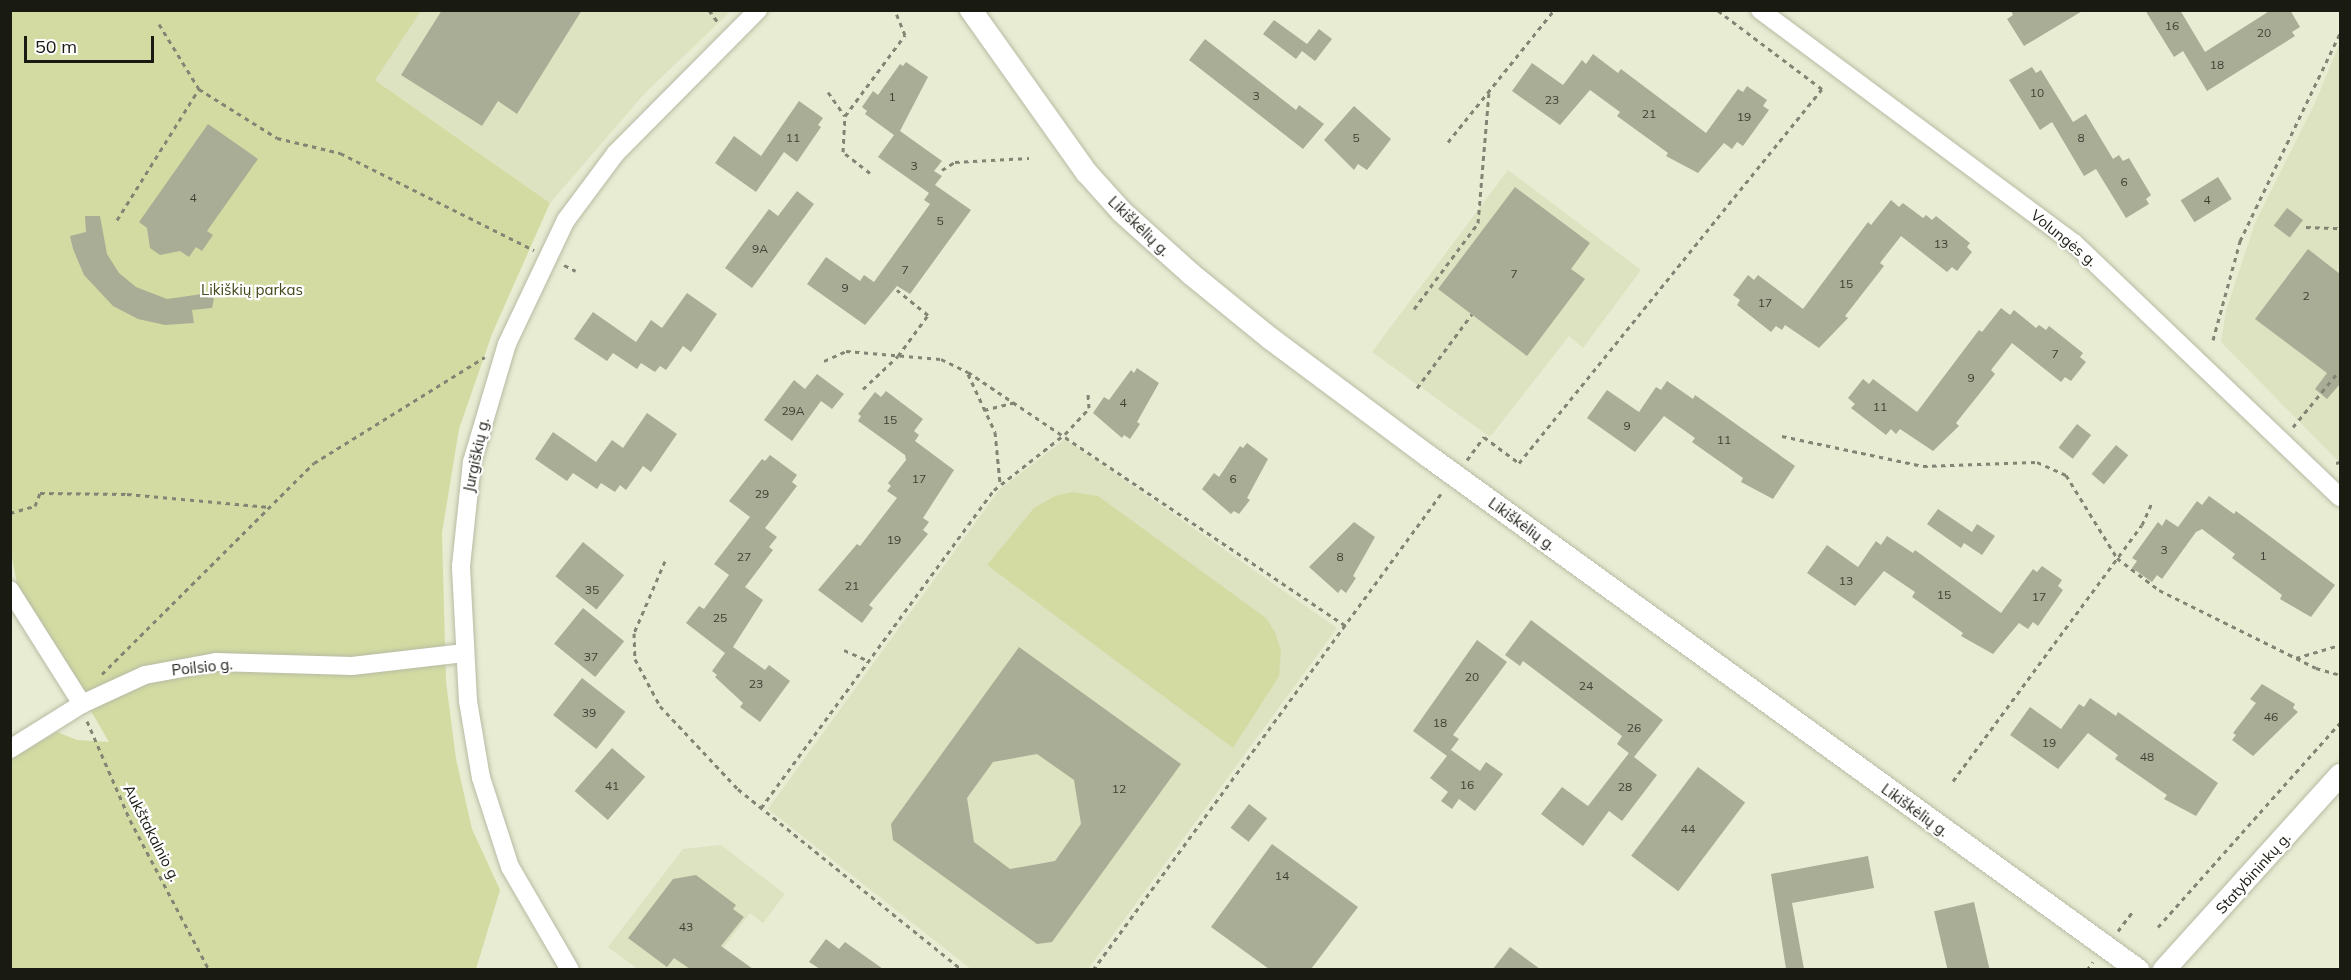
<!DOCTYPE html>
<html>
<head>
<meta charset="utf-8">
<style>
	body { margin:0 }
	#map { position:relative; width:2351px; height:980px; overflow:hidden; background:#e8ecd3; font-family:Mulish,sans-serif }
	div>[style] { position:absolute }
	[style*='--x'] { left:calc(var(--x)*1px); top:calc(var(--y)*1px); width:calc(var(--w)*1px); rotate:calc(var(--a)*1deg) }
	.built>* { inset:0; background:#dde2c1 }
	.green>* { inset:0; background:#d3dba2 }
	.building>* { inset:0; background:#aaad96; transform-origin:0 0 }
	.path>* { height:3px; margin-top:-1.5px; transform-origin:0; background:repeating-linear-gradient(90deg,#818573 0 4.5px,transparent 0 9px) }
	.roads { filter:drop-shadow(0 0 2px #b7bba3) drop-shadow(0 0 2px #b7bba3) }
	.minor>* { height:18px; margin:-9px; padding:0 9px; transform-origin:9px; border-radius:9px; background:#fff }
	.tertiary>* { height:22px; margin:-11px; padding:0 11px; transform-origin:11px; border-radius:11px; background:#fff }
	span { translate:-50% -50%; white-space:nowrap; text-align:center; line-height:1.15; -webkit-text-stroke:4.5px #fff; paint-order:stroke }
	.number-label { font-size:12px; color:#3d4033 }
	.number-label span { -webkit-text-stroke-width:0 }
	.street-label { font-size:15px; color:#191b12 }
	.park-label { font-size:15px; color:#44481a }
	.frame { position:absolute; inset:0; border:12px solid #191b12; pointer-events:none }
	.scale { position:absolute; left:24px; top:36px; width:130px; height:27px; box-sizing:border-box; border:3px solid #191b12; border-top:0; padding-left:8px; font-size:18px; line-height:21px; white-space:nowrap; color:#191b12; -webkit-text-stroke:4px #fff; paint-order:stroke }
</style>
</head>
<body>
<div id="map">
	<div class="built">
		<div style="clip-path:polygon(421px 11px,731px 11px,645px 93px,550px 203px,374px 79px)"></div>
		<div style="clip-path:polygon(2340px 42px,2340px 463px,2221px 342px,2226px 311px,2255px 223px,2315px 103px)"></div>
		<div style="clip-path:polygon(1508px 170px,1641px 270px,1583px 348px,1569px 336px,1490px 437px,1372px 352px)"></div>
		<div style="clip-path:polygon(1065px 439px,1337px 628px,1088px 969px,971px 969px,768px 809px,999px 490px)"></div>
		<div style="clip-path:polygon(721px 845px,785px 894px,763px 923px,750px 913px,707px 969px,638px 969px,608px 947px,683px 849px)"></div>
	</div>
	<div class="green">
		<div style="clip-path:polygon(11px 11px,421px 11px,375px 80px,550px 203px,492px 334px,459px 429px,442px 533px,446px 682px,456px 759px,472px 829px,500px 890px,476px 969px,11px 969px,11px 759px,57px 732px,77px 740px,109px 742px,17px 584px,11px 553px)"></div>
		<div style="clip-path:polygon(1072px 492px,1098px 496px,1266px 618px,1275px 632px,1281px 651px,1279px 676px,1233px 748px,987px 565px,1034px 508px,1055px 496px)"></div>
	</div>
	<div class="building">
		<div style="clip-path:polygon(442px 10px,582px 10px,517px 114px,498px 101px,482px 126px,401px 75px)"></div>
		<div style="clip-path:polygon(2011px 10px,2084px 10px,2024px 46px,2007px 19px,2013px 15px)"></div>
		<div style="clip-path:polygon(2145px 10px,2180px 10px,2205px 52px,2271px 10px,2290px 10px,2300px 27px,2292px 32px,2295px 36px,2207px 91px,2183px 51px,2174px 57px)"></div>
		<div style="clip-path:polygon(1274px 20px,1307px 44px,1319px 29px,1332px 39px,1315px 61px,1302px 51px,1296px 59px,1263px 34px)"></div>
		<div style="clip-path:polygon(1205px 39px,1296px 110px,1299px 105px,1324px 124px,1303px 149px,1189px 60px)"></div>
		<div style="clip-path:polygon(1593px 54px,1618px 73px,1621px 69px,1706px 133px,1738px 89px,1743px 92px,1747px 86px,1767px 100px,1763px 106px,1769px 110px,1743px 146px,1737px 142px,1732px 149px,1724px 143px,1698px 173px,1666px 156px,1668px 153px,1617px 116px,1620px 112px,1590px 90px,1560px 125px,1512px 91px,1532px 63px,1563px 85px,1582px 60px,1586px 64px)"></div>
		<div style="clip-path:polygon(906px 62px,928px 77px,900px 131px,942px 161px,934px 171px,942px 176px,935px 185px,971px 210px,910px 294px,897px 286px,865px 325px,807px 284px,826px 257px,860px 281px,864px 275px,874px 282px,930px 204px,924px 200px,929px 193px,878px 157px,894px 135px,865px 114px,867px 111px,862px 107px,873px 91px,878px 95px,900px 64px,903px 66px)"></div>
		<div style="clip-path:polygon(2032px 67px,2036px 73px,2041px 70px,2073px 122px,2086px 114px,2113px 159px,2119px 155px,2123px 161px,2129px 158px,2151px 195px,2146px 199px,2149px 204px,2126px 218px,2096px 169px,2084px 176px,2052px 122px,2040px 130px,2009px 80px)"></div>
		<div style="clip-path:polygon(799px 101px,823px 118px,818px 125px,821px 127px,797px 162px,784px 152px,756px 192px,715px 163px,734px 136px,761px 156px)"></div>
		<div style="clip-path:polygon(1354px 106px,1391px 139px,1367px 170px,1358px 164px,1354px 170px,1324px 140px)"></div>
		<div style="clip-path:polygon(208px 124px,258px 159px,207px 231px,213px 235px,202px 251px,196px 247px,189px 257px,180px 251px,160px 255px,150px 248px,147px 228px,139px 222px)"></div>
		<div style="left:2218px;top:177px;width:26px;height:44px;rotate:58deg"></div>
		<div style="clip-path:polygon(1515px 187px,1590px 243px,1571px 269px,1585px 279px,1527px 356px,1438px 289px)"></div>
		<div style="clip-path:polygon(797px 191px,814px 204px,752px 288px,725px 268px,769px 209px,778px 216px)"></div>
		<div style="clip-path:polygon(1891px 200px,1899px 207px,1903px 203px,1923px 218px,1926px 215px,1932px 220px,1936px 216px,1970px 243px,1967px 247px,1972px 252px,1957px 271px,1952px 267px,1947px 272px,1901px 236px,1880px 263px,1884px 266px,1845px 316px,1848px 318px,1819px 348px,1785px 325px,1782px 330px,1776px 326px,1771px 332px,1737px 305px,1740px 300px,1733px 295px,1748px 275px,1754px 280px,1758px 275px,1803px 309px,1868px 222px,1871px 225px)"></div>
		<div style="left:2287px;top:208px;width:20px;height:22px;rotate:37deg"></div>
		<div style="clip-path:polygon(85px 216px,100px 216px,107px 254px,119px 273px,136px 287px,167px 299px,209px 293px,214px 299px,212px 308px,192px 310px,194px 323px,165px 325px,138px 319px,113px 306px,84px 275px,73px 249px,70px 236px,86px 232px)"></div>
		<div style="clip-path:polygon(2308px 249px,2340px 274px,2340px 384px,2327px 399px,2315px 389px,2327px 373px,2255px 319px)"></div>
		<div style="clip-path:polygon(687px 293px,717px 314px,691px 352px,683px 346px,666px 370px,660px 366px,655px 372px,641px 363px,637px 369px,613px 353px,607px 361px,574px 339px,593px 312px,636px 342px,651px 320px,662px 328px)"></div>
		<div style="clip-path:polygon(2001px 308px,2010px 315px,2014px 310px,2036px 328px,2039px 325px,2046px 330px,2049px 326px,2083px 353px,2080px 357px,2086px 362px,2071px 381px,2065px 377px,2061px 382px,2012px 343px,1991px 370px,1995px 374px,1956px 423px,1959px 426px,1933px 451px,1900px 429px,1896px 434px,1891px 429px,1886px 435px,1851px 408px,1855px 404px,1848px 398px,1863px 379px,1869px 384px,1873px 379px,1917px 412px,1979px 330px,1982px 332px)"></div>
		<div style="clip-path:polygon(1137px 368px,1159px 383px,1137px 422px,1140px 424px,1130px 439px,1124px 435px,1122px 438px,1093px 413px,1104px 397px,1109px 400px,1131px 370px,1134px 373px)"></div>
		<div style="clip-path:polygon(817px 374px,844px 394px,832px 409px,821px 401px,792px 441px,764px 420px,794px 380px,805px 389px)"></div>
		<div style="clip-path:polygon(1667px 381px,1693px 399px,1695px 395px,1795px 466px,1773px 499px,1741px 482px,1743px 478px,1692px 442px,1695px 438px,1664px 416px,1635px 452px,1587px 418px,1607px 390px,1639px 412px,1656px 387px,1661px 390px)"></div>
		<div style="clip-path:polygon(886px 391px,923px 419px,914px 431px,919px 435px,915px 441px,954px 470px,923px 518px,929px 522px,923px 530px,928px 534px,869px 605px,873px 608px,862px 623px,818px 590px,857px 544px,860px 546px,897px 498px,887px 491px,891px 486px,888px 483px,906px 460px,905px 455px,858px 421px,861px 416px,858px 414px,875px 392px,881px 397px)"></div>
		<div style="clip-path:polygon(647px 413px,677px 434px,651px 472px,643px 466px,626px 490px,620px 485px,615px 492px,601px 483px,597px 489px,573px 473px,567px 481px,535px 459px,553px 432px,596px 462px,612px 440px,623px 448px)"></div>
		<div style="left:2077px;top:424px;width:18px;height:30px;rotate:38deg"></div>
		<div style="clip-path:polygon(1247px 443px,1268px 459px,1247px 498px,1250px 500px,1239px 514px,1234px 511px,1231px 514px,1202px 489px,1214px 473px,1219px 477px,1240px 446px,1243px 448px)"></div>
		<div style="left:2116px;top:445px;width:16px;height:38px;rotate:40deg"></div>
		<div style="clip-path:polygon(770px 455px,797px 475px,792px 482px,797px 486px,765px 528px,777px 537px,769px 547px,773px 550px,745px 587px,763px 600px,733px 647px,765px 670px,769px 665px,790px 681px,760px 722px,740px 707px,743px 703px,715px 677px,717px 675px,712px 671px,725px 653px,686px 623px,699px 606px,704px 609px,729px 575px,714px 564px,750px 517px,729px 501px,762px 459px,765px 461px)"></div>
		<div style="clip-path:polygon(2209px 496px,2234px 514px,2236px 511px,2335px 585px,2311px 617px,2280px 599px,2282px 595px,2232px 558px,2235px 554px,2202px 529px,2196px 532px,2162px 579px,2157px 575px,2152px 582px,2132px 568px,2137px 561px,2132px 558px,2158px 522px,2162px 526px,2166px 519px,2178px 527px,2197px 501px,2202px 505px)"></div>
		<div style="clip-path:polygon(1938px 509px,1972px 532px,1977px 524px,1995px 536px,1982px 555px,1964px 543px,1961px 548px,1927px 524px)"></div>
		<div style="clip-path:polygon(1354px 522px,1375px 537px,1353px 576px,1356px 578px,1346px 593px,1341px 589px,1338px 593px,1309px 567px)"></div>
		<div style="clip-path:polygon(1887px 536px,1913px 553px,1915px 550px,2001px 613px,2033px 569px,2037px 572px,2042px 566px,2062px 580px,2058px 586px,2063px 590px,2038px 626px,2033px 622px,2028px 629px,2019px 623px,1993px 654px,1961px 636px,1963px 633px,1912px 597px,1915px 592px,1884px 571px,1855px 606px,1807px 573px,1827px 545px,1858px 567px,1876px 541px,1881px 545px)"></div>
		<div style="left:583px;top:542px;width:53px;height:44px;rotate:39deg"></div>
		<div style="left:583px;top:608px;width:53px;height:46px;rotate:39deg"></div>
		<div style="clip-path:polygon(1531px 620px,1663px 720px,1634px 757px,1617px 744px,1622px 736px,1523px 661px,1520px 666px,1505px 655px)"></div>
		<div style="clip-path:polygon(1477px 640px,1507px 662px,1453px 735px,1459px 739px,1447px 755px,1451px 750px,1480px 771px,1486px 762px,1503px 774px,1475px 811px,1459px 799px,1452px 809px,1441px 801px,1448px 792px,1430px 778px,1447px 756px,1413px 731px)"></div>
		<div style="clip-path:polygon(evenodd,1019px 647px,1181px 764px,1052px 942px,1037px 944px,893px 840px,891px 824px,1019px 647px,1037px 754px,1074px 780px,1081px 824px,1055px 861px,1010px 869px,974px 842px,967px 798px,993px 762px,1037px 754px)"></div>
		<div style="left:582px;top:678px;width:55px;height:47px;rotate:38deg"></div>
		<div style="clip-path:polygon(2262px 684px,2295px 704px,2293px 708px,2298px 712px,2253px 756px,2232px 740px,2236px 735px,2233px 733px,2256px 703px,2250px 699px)"></div>
		<div style="clip-path:polygon(2090px 698px,2116px 716px,2118px 712px,2218px 783px,2196px 816px,2164px 799px,2167px 795px,2115px 759px,2118px 755px,2088px 733px,2058px 769px,2010px 735px,2030px 707px,2061px 729px,2079px 704px,2084px 707px)"></div>
		<div style="left:612px;top:748px;width:44px;height:57px;rotate:41deg"></div>
		<div style="clip-path:polygon(1629px 753px,1657px 775px,1622px 821px,1609px 811px,1583px 846px,1541px 814px,1562px 787px,1588px 806px)"></div>
		<div style="left:1698px;top:767px;width:59px;height:111px;rotate:37deg"></div>
		<div style="left:1249px;top:804px;width:23px;height:30px;rotate:38deg"></div>
		<div style="clip-path:polygon(1272px 844px,1358px 907px,1311px 969px,1269px 969px,1211px 927px)"></div>
		<div style="clip-path:polygon(1868px 856px,1874px 888px,1792px 903px,1804px 969px,1786px 969px,1771px 874px)"></div>
		<div style="clip-path:polygon(696px 875px,736px 905px,733px 909px,744px 917px,721px 946px,753px 969px,690px 969px,674px 958px,667px 967px,628px 938px,673px 879px)"></div>
		<div style="left:1974px;top:902px;width:69px;height:41px;rotate:77deg"></div>
		<div style="clip-path:polygon(826px 939px,839px 949px,845px 942px,883px 969px,820px 969px,809px 962px)"></div>
		<div style="clip-path:polygon(1510px 947px,1540px 969px,1493px 969px)"></div>
	</div>
	<div class="path">
		<div style="--x:709;--y:10;--w:17;--a:54"></div>
		<div style="--x:159;--y:24;--w:76;--a:58.4"></div>
		<div style="--x:828;--y:92;--w:29;--a:55"></div>
		<div style="--x:1448;--y:142;--w:169;--a:-51.2"></div>
		<div style="--x:942;--y:170;--w:15;--a:-32"></div>
		<div style="--x:955;--y:162;--w:74;--a:-3.1"></div>
		<div style="--x:870;--y:173;--w:34;--a:-142"></div>
		<div style="--x:843;--y:152;--w:36;--a:-87"></div>
		<div style="--x:845;--y:116;--w:101;--a:-53.5"></div>
		<div style="--x:905;--y:35;--w:27;--a:-112"></div>
		<div style="--x:117;--y:220;--w:155;--a:-58"></div>
		<div style="--x:199;--y:89;--w:92;--a:32.1"></div>
		<div style="--x:277;--y:138;--w:65;--a:13.4"></div>
		<div style="--x:340;--y:153;--w:217;--a:26.6"></div>
		<div style="--x:2306;--y:227;--w:34;--a:2"></div>
		<div style="--x:564;--y:265;--w:13;--a:27"></div>
		<div style="--x:1414;--y:309;--w:107;--a:-53.3"></div>
		<div style="--x:1478;--y:223;--w:132;--a:-85.2"></div>
		<div style="--x:2213;--y:340;--w:103;--a:-74.7"></div>
		<div style="--x:2240;--y:241;--w:231;--a:-64.3"></div>
		<div style="--x:824;--y:361;--w:24;--a:-24"></div>
		<div style="--x:846;--y:351;--w:95;--a:4.8"></div>
		<div style="--x:941;--y:359;--w:30;--a:26"></div>
		<div style="--x:968;--y:372;--w:455;--a:33.9"></div>
		<div style="--x:968;--y:374;--w:64;--a:65"></div>
		<div style="--x:995;--y:432;--w:51;--a:84.4"></div>
		<div style="--x:1417;--y:388;--w:92;--a:-53.4"></div>
		<div style="--x:863;--y:389;--w:48;--a:-43.3"></div>
		<div style="--x:898;--y:356;--w:51;--a:-53.8"></div>
		<div style="--x:928;--y:315;--w:40;--a:-141"></div>
		<div style="--x:984;--y:410;--w:32;--a:-14"></div>
		<div style="--x:2293;--y:427;--w:72;--a:-50.6"></div>
		<div style="--x:1782;--y:436;--w:144;--a:12"></div>
		<div style="--x:1923;--y:466;--w:114;--a:-2"></div>
		<div style="--x:2037;--y:462;--w:32;--a:24"></div>
		<div style="--x:2066;--y:475;--w:97;--a:58.4"></div>
		<div style="--x:2117;--y:558;--w:53;--a:37.3"></div>
		<div style="--x:2159;--y:590;--w:175;--a:26.4"></div>
		<div style="--x:2316;--y:668;--w:25;--a:16"></div>
		<div style="--x:1467;--y:460;--w:29;--a:-54"></div>
		<div style="--x:1484;--y:437;--w:44;--a:36.6"></div>
		<div style="--x:1519;--y:463;--w:481;--a:-51"></div>
		<div style="--x:1822;--y:89;--w:131;--a:-143"></div>
		<div style="--x:2336;--y:463;--w:4;--a:-14"></div>
		<div style="--x:10;--y:513;--w:26;--a:-16"></div>
		<div style="--x:35;--y:506;--w:14;--a:-69"></div>
		<div style="--x:40;--y:493;--w:87;--a:0.7"></div>
		<div style="--x:127;--y:494;--w:143;--a:5.2"></div>
		<div style="--x:665;--y:561;--w:78;--a:113.3"></div>
		<div style="--x:634;--y:633;--w:26;--a:88"></div>
		<div style="--x:635;--y:659;--w:53;--a:62"></div>
		<div style="--x:660;--y:706;--w:114;--a:46.8"></div>
		<div style="--x:738;--y:789;--w:288;--a:38.9"></div>
		<div style="--x:844;--y:650;--w:27;--a:24"></div>
		<div style="--x:2296;--y:658;--w:46;--a:-16.5"></div>
		<div style="--x:102;--y:674;--w:299;--a:-44.9"></div>
		<div style="--x:314;--y:463;--w:201;--a:-31.8"></div>
		<div style="--x:87;--y:721;--w:108;--a:66.5"></div>
		<div style="--x:130;--y:820;--w:170;--a:62.2"></div>
		<div style="--x:1953;--y:781;--w:318;--a:-53.6"></div>
		<div style="--x:2142;--y:525;--w:24;--a:-66"></div>
		<div style="--x:761;--y:808;--w:394;--a:-53.8"></div>
		<div style="--x:994;--y:490;--w:90;--a:-38.3"></div>
		<div style="--x:1065;--y:434;--w:35;--a:-47"></div>
		<div style="--x:1089;--y:408;--w:14;--a:-94"></div>
		<div style="--x:2158;--y:927;--w:273;--a:-48.3"></div>
		<div style="--x:2118;--y:931;--w:26;--a:-53"></div>
		<div style="--x:1093;--y:970;--w:593;--a:-53.84"></div>
		<div style="--x:2087;--y:970;--w:10;--a:-53"></div>
	</div>
	<div class="roads">
		<div class="minor">
			<div style="--x:1760;--y:10;--w:391;--a:36.6"></div>
			<div style="--x:2074;--y:243;--w:368;--a:43.7"></div>
			<div style="--x:10;--y:590;--w:135;--a:57.7"></div>
			<div style="--x:82;--y:704;--w:69;--a:-24.7"></div>
			<div style="--x:145;--y:675;--w:72;--a:-10.4"></div>
			<div style="--x:216;--y:662;--w:136;--a:1.7"></div>
			<div style="--x:352;--y:666;--w:113;--a:-6.6"></div>
			<div style="--x:10;--y:749;--w:85;--a:-32"></div>
			<div style="--x:570;--y:970;--w:119;--a:-120.2"></div>
			<div style="--x:510;--y:867;--w:94;--a:-108"></div>
			<div style="--x:481;--y:778;--w:78;--a:-99.6"></div>
			<div style="--x:468;--y:701;--w:135;--a:-93"></div>
			<div style="--x:461;--y:566;--w:105;--a:-84"></div>
			<div style="--x:472;--y:462;--w:123;--a:-73.5"></div>
			<div style="--x:507;--y:344;--w:137;--a:-64.6"></div>
			<div style="--x:566;--y:220;--w:84;--a:-53.3"></div>
			<div style="--x:616;--y:153;--w:202;--a:-45.2"></div>
		</div>
		<div class="tertiary">
			<div style="--x:971;--y:10;--w:200;--a:54.6"></div>
			<div style="--x:1087;--y:173;--w:52;--a:48.1"></div>
			<div style="--x:1122;--y:212;--w:93;--a:41.9"></div>
			<div style="--x:1191;--y:274;--w:103;--a:39.1"></div>
			<div style="--x:1271;--y:339;--w:196;--a:36.7"></div>
			<div style="--x:1428;--y:456;--w:877;--a:35.9"></div>
			<div style="--x:2164;--y:970;--w:263;--a:-47.9"></div>
		</div>
	</div>
	<div class="number-label">
		<span style="left:2172px;top:26px">16</span>
		<span style="left:2264px;top:33px">20</span>
		<span style="left:2217px;top:65px">18</span>
		<span style="left:2037px;top:93px">10</span>
		<span style="left:1256px;top:96px">3</span>
		<span style="left:892px;top:97px">1</span>
		<span style="left:1552px;top:100px">23</span>
		<span style="left:1649px;top:114px">21</span>
		<span style="left:1744px;top:117px">19</span>
		<span style="left:793px;top:138px">11</span>
		<span style="left:1356px;top:138px">5</span>
		<span style="left:2081px;top:138px">8</span>
		<span style="left:914px;top:166px">3</span>
		<span style="left:2124px;top:182px">6</span>
		<span style="left:193px;top:198px">4</span>
		<span style="left:2207px;top:200px">4</span>
		<span style="left:940px;top:221px">5</span>
		<span style="left:1941px;top:244px">13</span>
		<span style="left:760px;top:249px">9A</span>
		<span style="left:905px;top:270px">7</span>
		<span style="left:1514px;top:274px">7</span>
		<span style="left:1846px;top:284px">15</span>
		<span style="left:845px;top:288px">9</span>
		<span style="left:2306px;top:296px">2</span>
		<span style="left:1765px;top:303px">17</span>
		<span style="left:2055px;top:354px">7</span>
		<span style="left:1971px;top:378px">9</span>
		<span style="left:1123px;top:403px">4</span>
		<span style="left:1880px;top:407px">11</span>
		<span style="left:793px;top:411px">29A</span>
		<span style="left:890px;top:420px">15</span>
		<span style="left:1627px;top:426px">9</span>
		<span style="left:1724px;top:440px">11</span>
		<span style="left:919px;top:479px">17</span>
		<span style="left:1233px;top:479px">6</span>
		<span style="left:762px;top:494px">29</span>
		<span style="left:894px;top:540px">19</span>
		<span style="left:2164px;top:550px">3</span>
		<span style="left:2263px;top:556px">1</span>
		<span style="left:744px;top:557px">27</span>
		<span style="left:1340px;top:557px">8</span>
		<span style="left:1846px;top:581px">13</span>
		<span style="left:852px;top:586px">21</span>
		<span style="left:592px;top:590px">35</span>
		<span style="left:1944px;top:595px">15</span>
		<span style="left:2039px;top:597px">17</span>
		<span style="left:720px;top:618px">25</span>
		<span style="left:591px;top:657px">37</span>
		<span style="left:1472px;top:677px">20</span>
		<span style="left:756px;top:684px">23</span>
		<span style="left:1586px;top:686px">24</span>
		<span style="left:589px;top:713px">39</span>
		<span style="left:2271px;top:717px">46</span>
		<span style="left:1440px;top:723px">18</span>
		<span style="left:1634px;top:728px">26</span>
		<span style="left:2049px;top:743px">19</span>
		<span style="left:2147px;top:757px">48</span>
		<span style="left:1467px;top:785px">16</span>
		<span style="left:612px;top:786px">41</span>
		<span style="left:1625px;top:787px">28</span>
		<span style="left:1119px;top:789px">12</span>
		<span style="left:1688px;top:829px">44</span>
		<span style="left:1282px;top:876px">14</span>
		<span style="left:686px;top:927px">43</span>
	</div>
	<div class="street-label">
		<span style="left:1139px;top:226px;rotate:44deg">Likiškėlių g.</span>
		<span style="left:2064px;top:238px;rotate:39deg">Volungės g.</span>
		<span style="left:476px;top:455px;rotate:-78deg">Jurgiškių g.</span>
		<span style="left:1522px;top:524px;rotate:36deg">Likiškėlių g.</span>
		<span style="left:202px;top:667px;rotate:-6deg">Poilsio g.</span>
		<span style="left:1915px;top:810px;rotate:36deg">Likiškėlių g.</span>
		<span style="left:152px;top:833px;rotate:63deg">Aukštakalnio g.</span>
		<span style="left:2253px;top:873px;rotate:-48deg">Statybininkų g.</span>
	</div>
	<div class="park-label">
		<span style="left:252px;top:290px">Likiškių parkas</span>
	</div>
	<div class="frame"></div>
	<div class="scale">50 m</div>
</div>
</body>
</html>
